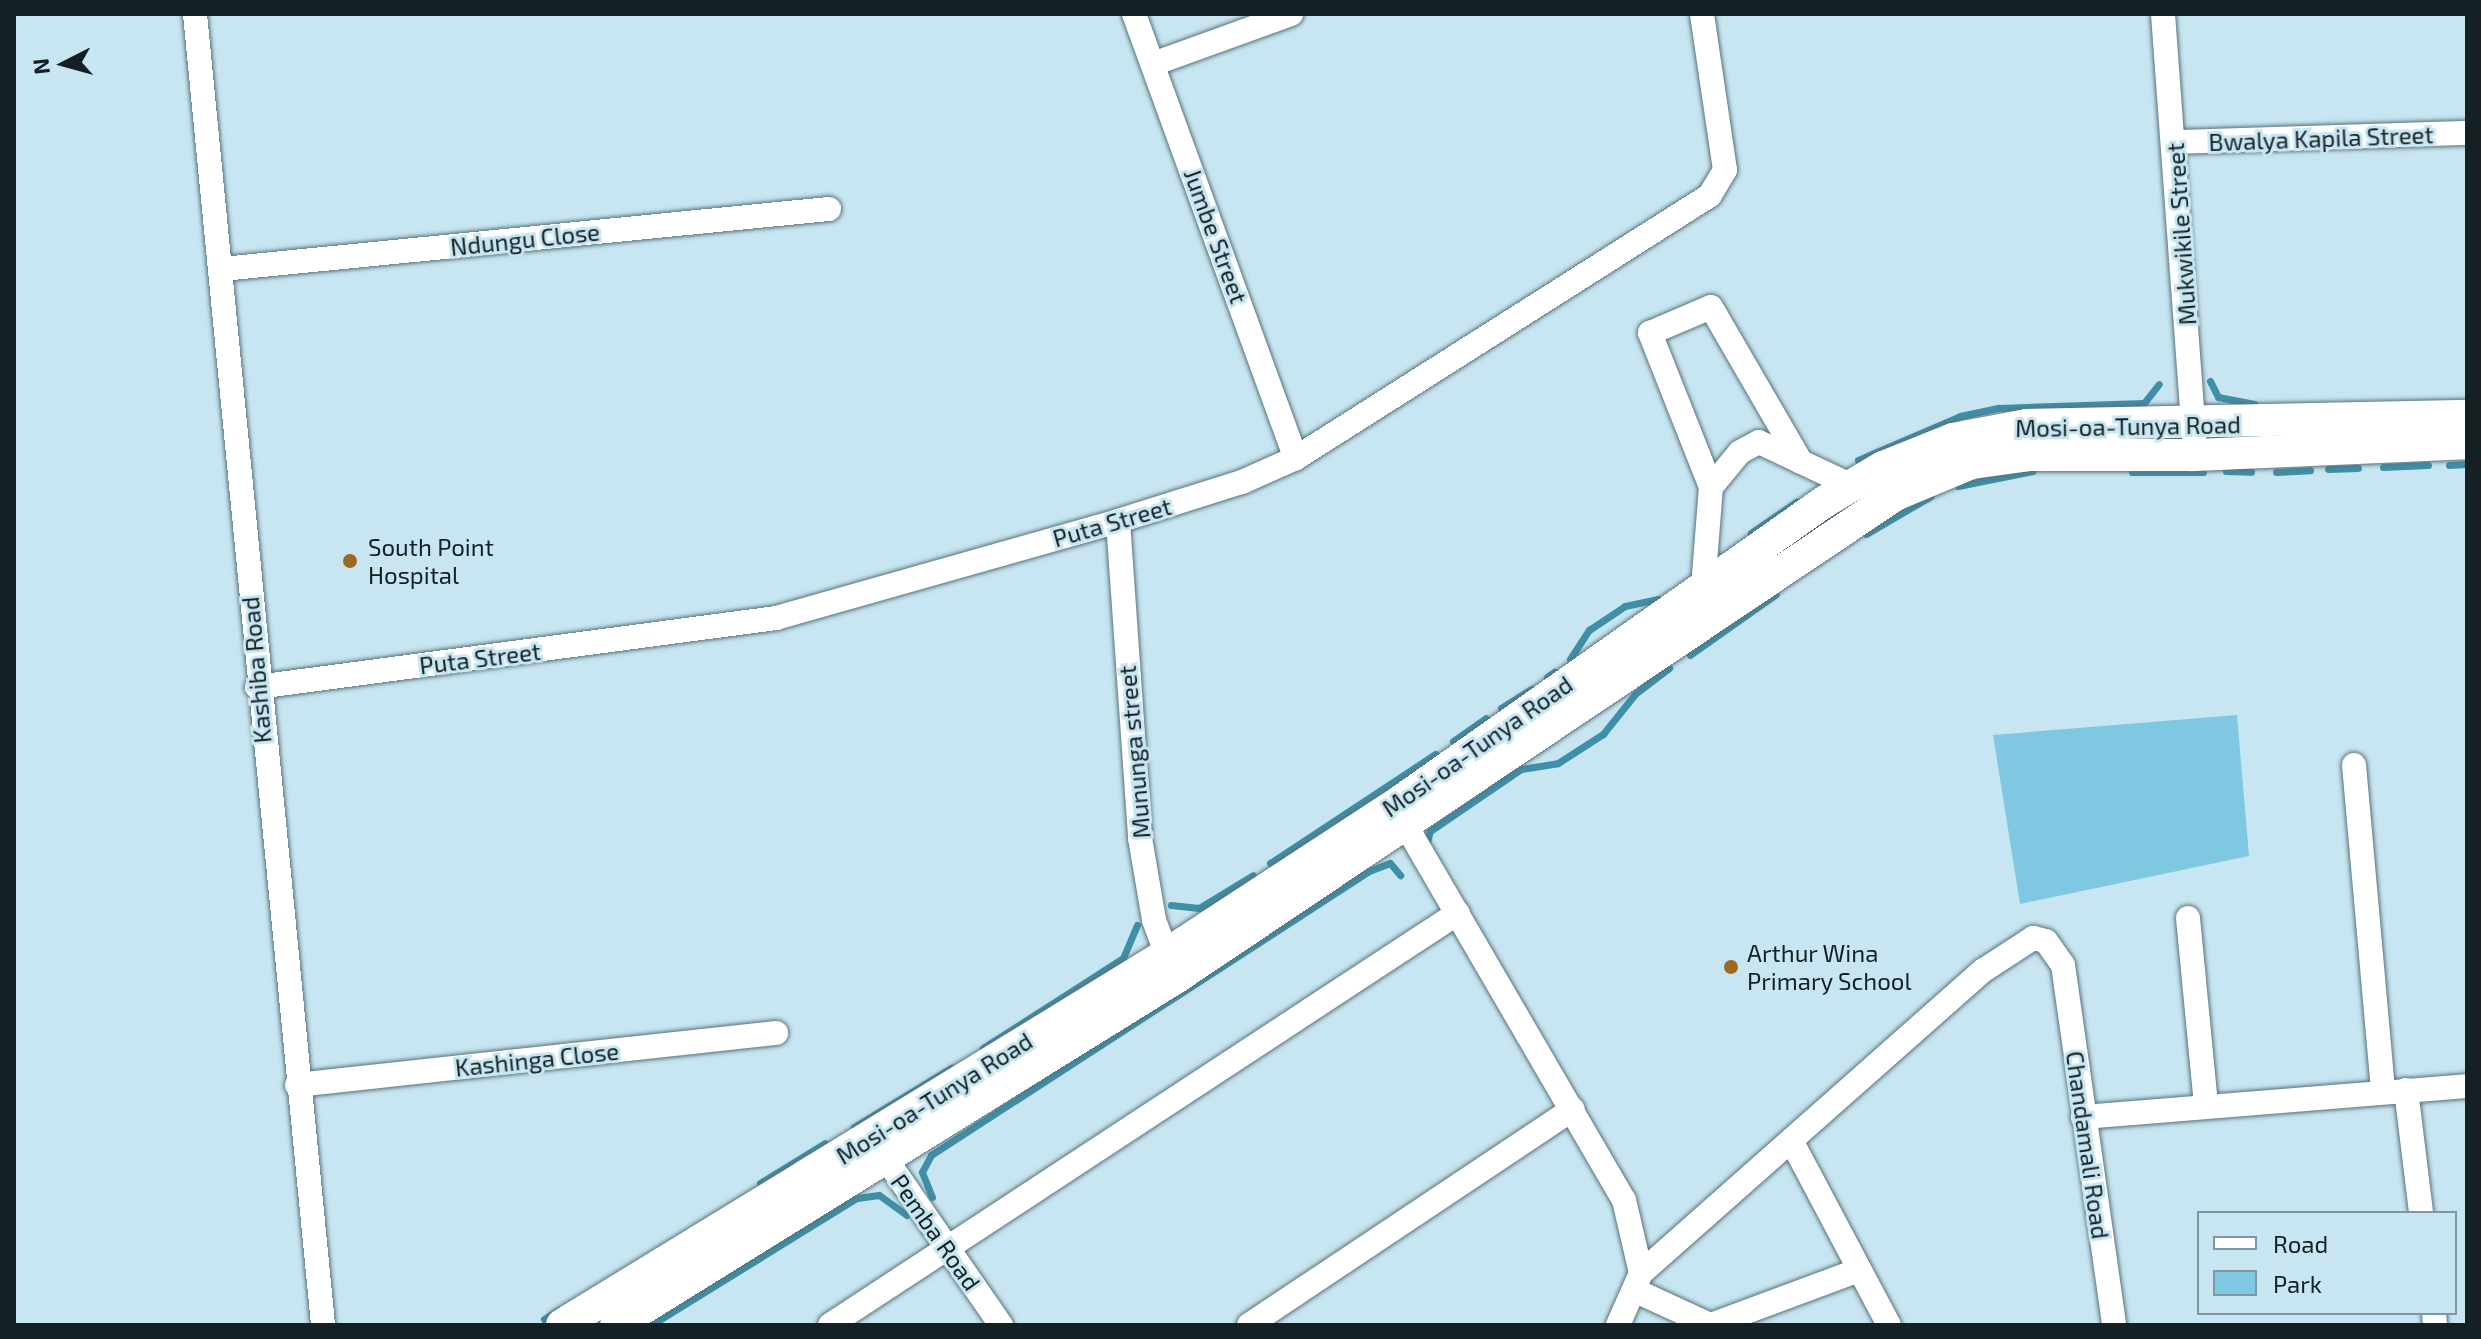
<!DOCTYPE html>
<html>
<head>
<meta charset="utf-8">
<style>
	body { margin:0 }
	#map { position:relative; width:2481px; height:1339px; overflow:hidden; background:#c8e6f1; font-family:"Exo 2",sans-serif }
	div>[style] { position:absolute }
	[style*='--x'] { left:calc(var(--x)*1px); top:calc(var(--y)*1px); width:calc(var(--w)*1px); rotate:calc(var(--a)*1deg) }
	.green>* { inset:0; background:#7ec9e1 }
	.stream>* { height:7px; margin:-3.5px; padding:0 3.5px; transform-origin:3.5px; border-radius:3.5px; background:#3e8fa8 }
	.roads { filter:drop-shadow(0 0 2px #57727c) drop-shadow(0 0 2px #57727c) }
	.minor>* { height:24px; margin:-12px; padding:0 12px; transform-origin:12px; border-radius:12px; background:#fff }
	.major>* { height:32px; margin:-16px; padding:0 16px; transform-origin:16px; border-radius:16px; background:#fff }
	.dots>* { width:22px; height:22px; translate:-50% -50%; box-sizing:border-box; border:4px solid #c8e6f1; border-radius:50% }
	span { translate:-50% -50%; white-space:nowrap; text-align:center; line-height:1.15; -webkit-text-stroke:6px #c8e6f1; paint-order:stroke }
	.street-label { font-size:24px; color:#142023 }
	.poi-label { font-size:24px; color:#142023 }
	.left { translate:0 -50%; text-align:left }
	.frame { position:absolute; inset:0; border:16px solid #142023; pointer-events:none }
	.legend { position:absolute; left:2197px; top:1211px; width:260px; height:104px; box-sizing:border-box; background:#c8e6f1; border:2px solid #80979f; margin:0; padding:10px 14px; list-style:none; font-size:24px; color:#142023 }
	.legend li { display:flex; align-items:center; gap:16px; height:40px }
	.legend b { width:40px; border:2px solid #80979f }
	.north { position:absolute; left:24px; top:24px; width:80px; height:80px; -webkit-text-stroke:6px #c8e6f1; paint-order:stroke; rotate:264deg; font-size:22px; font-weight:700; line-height:32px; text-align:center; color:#142023 }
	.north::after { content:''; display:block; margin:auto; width:28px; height:36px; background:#142023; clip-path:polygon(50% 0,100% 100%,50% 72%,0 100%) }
</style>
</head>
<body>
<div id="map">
	<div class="green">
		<div style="clip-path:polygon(2237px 715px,2249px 856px,2020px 904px,1993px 735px)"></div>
	</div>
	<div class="stream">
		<div style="--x:2210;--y:381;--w:18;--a:63"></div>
		<div style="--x:2218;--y:397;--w:37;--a:11"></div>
		<div style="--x:1858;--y:460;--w:111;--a:-23.3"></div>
		<div style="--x:1960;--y:416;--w:40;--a:-12"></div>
		<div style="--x:1999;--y:408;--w:145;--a:-2"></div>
		<div style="--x:2144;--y:403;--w:24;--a:-52"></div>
		<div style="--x:2449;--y:465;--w:18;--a:-3"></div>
		<div style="--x:2383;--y:467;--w:45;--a:-2.5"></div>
		<div style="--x:2328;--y:469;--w:30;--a:-2"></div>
		<div style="--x:2226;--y:471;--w:25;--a:2"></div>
		<div style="--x:2132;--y:472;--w:71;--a:0"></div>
		<div style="--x:2276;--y:472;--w:34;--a:-3"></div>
		<div style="--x:1958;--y:486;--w:76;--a:-11.3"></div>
		<div style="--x:1751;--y:533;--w:55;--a:-34.6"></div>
		<div style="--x:1866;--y:534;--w:75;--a:-30.3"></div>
		<div style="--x:1690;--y:655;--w:105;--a:-35.3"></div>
		<div style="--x:1570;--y:659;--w:35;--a:-57"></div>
		<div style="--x:1589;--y:630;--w:43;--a:-33.7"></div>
		<div style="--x:1625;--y:606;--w:34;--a:-12"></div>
		<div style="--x:1547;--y:677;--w:9;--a:-36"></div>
		<div style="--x:1501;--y:708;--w:36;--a:-32"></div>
		<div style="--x:1453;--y:741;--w:40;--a:-34.9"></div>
		<div style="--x:1427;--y:842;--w:11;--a:-75"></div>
		<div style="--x:1430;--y:831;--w:110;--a:-34.3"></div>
		<div style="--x:1521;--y:769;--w:37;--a:-9"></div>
		<div style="--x:1558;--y:763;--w:54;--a:-32.8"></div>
		<div style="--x:1603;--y:734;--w:51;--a:-51.3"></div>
		<div style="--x:1635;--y:694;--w:43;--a:-37.4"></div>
		<div style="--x:1270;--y:863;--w:198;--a:-33.4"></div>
		<div style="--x:1171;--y:905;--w:28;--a:6"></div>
		<div style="--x:1199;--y:908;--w:63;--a:-31.4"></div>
		<div style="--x:983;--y:1048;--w:166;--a:-32.7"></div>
		<div style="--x:1123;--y:958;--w:36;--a:-67"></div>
		<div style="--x:854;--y:1127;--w:114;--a:-31.3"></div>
		<div style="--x:760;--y:1183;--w:76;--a:-31.6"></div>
		<div style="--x:932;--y:1197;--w:27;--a:-112"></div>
		<div style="--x:922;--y:1172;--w:19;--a:-62"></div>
		<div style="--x:931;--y:1155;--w:522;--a:-32.96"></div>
		<div style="--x:1369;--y:871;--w:22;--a:-21"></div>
		<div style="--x:1390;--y:863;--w:16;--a:50"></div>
		<div style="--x:544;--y:1319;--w:17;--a:-31"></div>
		<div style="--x:651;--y:1325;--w:242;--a:-31.7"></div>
		<div style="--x:857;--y:1198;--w:22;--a:-8"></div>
		<div style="--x:879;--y:1195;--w:34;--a:36"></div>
	</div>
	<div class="roads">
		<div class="minor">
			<div style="--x:195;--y:14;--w:1317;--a:84.42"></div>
			<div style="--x:1134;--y:14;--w:473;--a:70"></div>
			<div style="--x:2163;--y:14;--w:424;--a:85.8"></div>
			<div style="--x:1153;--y:64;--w:147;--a:-19.9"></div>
			<div style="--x:2176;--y:142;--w:291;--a:-1.8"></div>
			<div style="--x:222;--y:269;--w:610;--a:-5.65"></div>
			<div style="--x:1711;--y:487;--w:166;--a:-111.6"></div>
			<div style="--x:1650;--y:333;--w:66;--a:-23.1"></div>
			<div style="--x:1711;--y:307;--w:179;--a:59.9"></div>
			<div style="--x:1118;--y:521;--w:318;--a:86"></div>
			<div style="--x:1140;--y:838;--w:83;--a:80.3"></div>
			<div style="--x:1154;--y:920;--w:52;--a:69.8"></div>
			<div style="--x:1703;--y:588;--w:101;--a:-85.5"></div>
			<div style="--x:1711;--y:487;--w:45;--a:-50.4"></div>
			<div style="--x:1740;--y:452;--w:21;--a:-28"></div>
			<div style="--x:1759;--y:442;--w:101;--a:25.3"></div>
			<div style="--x:257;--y:687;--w:524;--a:-7.57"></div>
			<div style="--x:776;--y:618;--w:355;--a:-15.8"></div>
			<div style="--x:1118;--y:521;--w:130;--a:-17.5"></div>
			<div style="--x:1242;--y:482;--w:59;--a:-24"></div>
			<div style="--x:1296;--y:458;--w:490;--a:-32.4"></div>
			<div style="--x:1710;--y:195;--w:29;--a:-59"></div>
			<div style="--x:1725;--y:170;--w:158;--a:-98.4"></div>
			<div style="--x:2354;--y:765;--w:327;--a:84.9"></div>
			<div style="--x:1398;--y:812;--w:449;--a:59.8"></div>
			<div style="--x:1624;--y:1200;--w:75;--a:76.9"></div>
			<div style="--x:1641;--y:1273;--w:57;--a:113.9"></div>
			<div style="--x:2188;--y:918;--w:189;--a:84.5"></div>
			<div style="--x:297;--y:1085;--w:482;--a:-6.2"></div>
			<div style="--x:2406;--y:1090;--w:124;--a:83"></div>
			<div style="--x:2083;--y:1117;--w:385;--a:-4.6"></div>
			<div style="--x:1792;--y:1142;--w:207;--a:62.1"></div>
			<div style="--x:877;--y:1146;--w:218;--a:55.3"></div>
			<div style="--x:1641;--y:1273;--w:458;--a:-41.5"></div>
			<div style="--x:1984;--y:970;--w:59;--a:-33.1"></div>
			<div style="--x:2033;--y:938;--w:13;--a:13"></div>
			<div style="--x:2046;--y:941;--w:29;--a:55"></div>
			<div style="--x:2063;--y:965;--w:364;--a:81.9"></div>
			<div style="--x:1634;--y:1290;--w:84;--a:24.7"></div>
			<div style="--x:2434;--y:1313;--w:12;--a:85"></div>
			<div style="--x:830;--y:1325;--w:751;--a:-33.27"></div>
			<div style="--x:1249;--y:1325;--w:389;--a:-33.7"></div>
			<div style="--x:1711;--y:1325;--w:158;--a:-20.4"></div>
		</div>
		<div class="major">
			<div style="--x:562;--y:1325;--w:706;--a:-31.51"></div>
			<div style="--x:1164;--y:956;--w:285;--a:-33.2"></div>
			<div style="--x:1402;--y:800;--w:517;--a:-35.23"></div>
			<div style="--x:1824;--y:502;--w:69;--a:-30.7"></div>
			<div style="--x:1883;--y:467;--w:75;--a:-21.8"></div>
			<div style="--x:1953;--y:439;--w:75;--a:-10.7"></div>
			<div style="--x:2027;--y:425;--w:440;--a:-1.2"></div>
			<div style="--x:616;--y:1325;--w:660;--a:-31.81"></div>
			<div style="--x:1177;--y:977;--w:865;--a:-33.87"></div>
			<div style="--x:1895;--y:495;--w:83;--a:-22.6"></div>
			<div style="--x:1972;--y:463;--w:59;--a:-7.9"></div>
			<div style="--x:2030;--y:455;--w:164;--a:0"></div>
			<div style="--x:2194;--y:455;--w:273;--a:-2.5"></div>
		</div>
	</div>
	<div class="dots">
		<div style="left:350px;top:561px;background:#9d6920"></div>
		<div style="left:1731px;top:967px;background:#9d6920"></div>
	</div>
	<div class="street-label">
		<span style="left:2321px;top:138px;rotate:-2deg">Bwalya Kapila Street</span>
		<span style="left:2181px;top:234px;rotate:-94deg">Mukwikile Street</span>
		<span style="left:1216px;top:236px;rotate:70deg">Jumbe Street</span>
		<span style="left:525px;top:239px;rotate:-6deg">Ndungu Close</span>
		<span style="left:2128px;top:426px;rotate:-1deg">Mosi-oa-Tunya Road</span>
		<span style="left:1112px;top:522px;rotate:-16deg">Puta Street</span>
		<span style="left:480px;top:658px;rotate:-7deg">Puta Street</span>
		<span style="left:256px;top:670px;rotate:-95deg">Kashiba Road</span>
		<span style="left:1477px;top:746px;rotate:-35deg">Mosi-oa-Tunya Road</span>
		<span style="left:1134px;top:752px;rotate:-95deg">Mununga street</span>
		<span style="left:537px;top:1059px;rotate:-6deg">Kashinga Close</span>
		<span style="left:934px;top:1098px;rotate:-32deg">Mosi-oa-Tunya Road</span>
		<span style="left:2088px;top:1145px;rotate:82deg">Chandamali Road</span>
		<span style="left:936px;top:1232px;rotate:55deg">Pemba Road</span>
	</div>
	<div class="poi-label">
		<span class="left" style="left:368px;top:561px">South Point<br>Hospital</span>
		<span class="left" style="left:1747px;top:967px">Arthur Wina<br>Primary School</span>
	</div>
	<div class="frame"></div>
	<ul class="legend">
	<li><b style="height:10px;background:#fff"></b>Road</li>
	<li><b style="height:22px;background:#7ec9e1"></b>Park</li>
	</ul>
	<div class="north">N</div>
</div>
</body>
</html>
